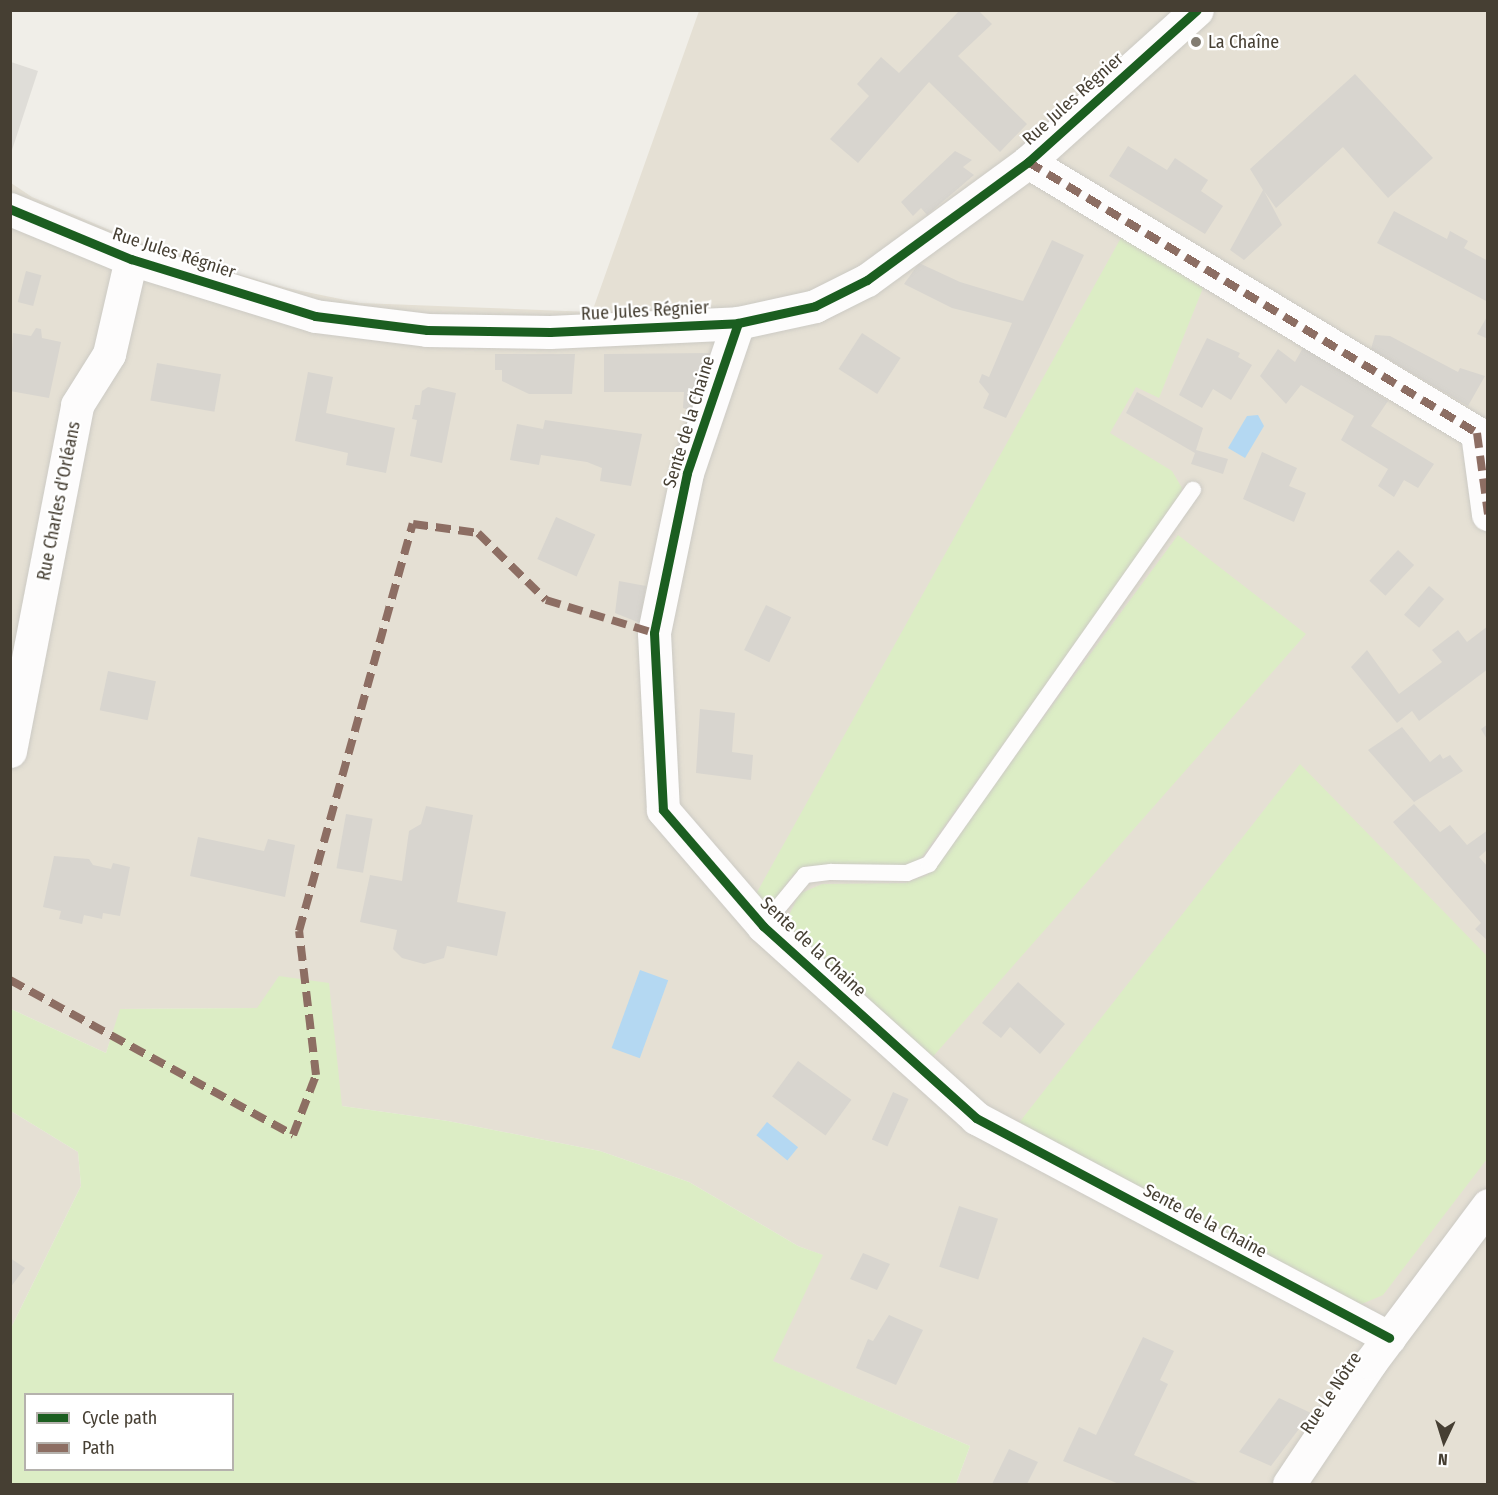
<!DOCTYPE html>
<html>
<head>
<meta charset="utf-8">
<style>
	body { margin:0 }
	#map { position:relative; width:1498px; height:1495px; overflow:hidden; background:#f0eee8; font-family:"Fira Sans Condensed",sans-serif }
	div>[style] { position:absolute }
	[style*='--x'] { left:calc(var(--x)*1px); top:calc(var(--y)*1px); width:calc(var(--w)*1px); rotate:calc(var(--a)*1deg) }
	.residential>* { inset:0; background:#e5e0d4 }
	.green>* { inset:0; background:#dcedc5 }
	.parking>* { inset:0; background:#dfddd8 }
	.water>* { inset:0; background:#b4d8f2; transform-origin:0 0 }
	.building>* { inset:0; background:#d8d5cf; transform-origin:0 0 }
	.roads { filter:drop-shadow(0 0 2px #cccac4) drop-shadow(0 0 2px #cccac4) }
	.lane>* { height:16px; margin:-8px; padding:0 8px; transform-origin:8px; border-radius:8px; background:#fdfcfc }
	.street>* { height:33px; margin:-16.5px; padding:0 16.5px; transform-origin:16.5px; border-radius:16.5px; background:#fdfcfc }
	.quiet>* { height:8px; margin-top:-4px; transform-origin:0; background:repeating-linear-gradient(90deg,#8d6e63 0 15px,transparent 0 23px) }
	.cycleway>* { height:9px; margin:-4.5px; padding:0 4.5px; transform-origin:4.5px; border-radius:4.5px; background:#1b5e20 }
	.dots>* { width:16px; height:16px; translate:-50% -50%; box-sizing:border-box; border:3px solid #fff; border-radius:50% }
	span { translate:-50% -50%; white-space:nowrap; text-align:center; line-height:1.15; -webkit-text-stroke:4.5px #fff; paint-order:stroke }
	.poi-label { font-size:18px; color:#463f33 }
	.left { translate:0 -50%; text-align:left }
	.street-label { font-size:18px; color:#463f33 }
	.frame { position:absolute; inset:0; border:12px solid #463f33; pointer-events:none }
	.legend { position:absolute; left:24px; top:1393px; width:210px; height:78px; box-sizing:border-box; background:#fff; border:2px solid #b5b2ad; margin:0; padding:8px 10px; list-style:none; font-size:18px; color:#463f33 }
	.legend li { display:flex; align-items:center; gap:12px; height:30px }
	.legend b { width:30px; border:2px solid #b5b2ad }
	.north { position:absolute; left:1414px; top:1411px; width:60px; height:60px; -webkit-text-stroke:4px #fff; paint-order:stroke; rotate:184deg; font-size:16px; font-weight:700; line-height:24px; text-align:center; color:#463f33 }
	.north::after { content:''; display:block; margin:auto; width:21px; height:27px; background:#463f33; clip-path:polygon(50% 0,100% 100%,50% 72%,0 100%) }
</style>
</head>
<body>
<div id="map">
	<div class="residential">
		<div style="clip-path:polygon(699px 11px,1487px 11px,1487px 1484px,956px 1484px,970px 1446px,772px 1361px,822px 1255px,798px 1246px,689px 1182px,600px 1151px,448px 1121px,342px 1106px,280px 976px,258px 1008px,121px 1009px,106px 1053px,11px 1009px,11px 183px,32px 197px,166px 254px,287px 288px,360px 303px,592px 312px)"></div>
		<div style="clip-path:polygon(11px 1111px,78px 1152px,81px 1186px,11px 1328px)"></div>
	</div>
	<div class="green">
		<div style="clip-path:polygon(1122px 236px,1203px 288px,1159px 398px,1136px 387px,1110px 433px,1172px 471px,1182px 488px,1178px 502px,920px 860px,906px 866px,819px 865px,793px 875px,765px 913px,751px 903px)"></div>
		<div style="clip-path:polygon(1178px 535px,1306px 634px,929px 1061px,783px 928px,799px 894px,822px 884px,905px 883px,927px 875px)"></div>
		<div style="clip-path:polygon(1300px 764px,1487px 956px,1487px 1159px,1383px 1295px,1357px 1306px,1018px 1124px)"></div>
		<div style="clip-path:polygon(evenodd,279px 976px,329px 983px,342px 1106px,448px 1121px,600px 1151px,689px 1182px,798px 1246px,823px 1255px,773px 1361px,970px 1446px,956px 1484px,11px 1484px,11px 1328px,81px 1186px,78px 1152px,11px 1111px,11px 1009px,106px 1053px,120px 1009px,257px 1008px,279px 976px,26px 1394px,232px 1394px,232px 1470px,26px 1470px,26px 1394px)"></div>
	</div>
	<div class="parking">
		<div style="clip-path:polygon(11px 62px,38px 71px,11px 153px,10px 62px)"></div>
	</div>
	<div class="water">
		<div style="clip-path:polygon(1258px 415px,1264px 426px,1245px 458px,1228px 448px,1247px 416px)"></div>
		<div style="left:640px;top:970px;width:30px;height:83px;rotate:20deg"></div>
		<div style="left:767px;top:1122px;width:40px;height:17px;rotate:39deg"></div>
	</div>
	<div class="building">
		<div style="clip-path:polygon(960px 10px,978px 10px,992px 24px,958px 56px,1027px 124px,1000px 152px,929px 82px,858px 163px,830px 139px,869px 96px,857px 84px,881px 57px,899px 73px)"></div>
		<div style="clip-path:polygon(1355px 74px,1433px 158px,1388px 198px,1343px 147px,1276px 208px,1264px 191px,1282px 225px,1244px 260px,1230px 250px,1263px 190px,1250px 169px)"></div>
		<div style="clip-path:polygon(1128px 146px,1167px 170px,1175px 158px,1208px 180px,1201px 191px,1223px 206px,1205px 234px,1109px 176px)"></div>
		<div style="clip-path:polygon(955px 151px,972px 160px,963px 167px,974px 175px,927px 215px,921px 208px,913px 216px,901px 202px)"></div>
		<div style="clip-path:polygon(1394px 211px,1447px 239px,1450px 231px,1468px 241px,1464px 248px,1488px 261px,1488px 302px,1377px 243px)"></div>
		<div style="clip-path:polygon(1052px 240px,1084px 255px,1006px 418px,983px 408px,989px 394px,979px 382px,982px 374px,989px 377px,1012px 323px,952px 308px,904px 284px,919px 263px,960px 282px,1023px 301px)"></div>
		<div style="left:26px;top:271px;width:16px;height:32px;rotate:15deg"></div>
		<div style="clip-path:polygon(1488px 315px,1488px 339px,1477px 334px)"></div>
		<div style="clip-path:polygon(36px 328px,41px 329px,42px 338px,61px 342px,49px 398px,10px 391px,13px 333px,31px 336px)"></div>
		<div style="left:862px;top:333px;width:46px;height:43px;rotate:33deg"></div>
		<div style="clip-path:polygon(1375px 335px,1390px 336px,1458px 372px,1460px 368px,1485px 376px,1468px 406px,1371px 349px)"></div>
		<div style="clip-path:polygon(1207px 338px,1240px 353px,1238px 357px,1252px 365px,1231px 400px,1213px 389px,1202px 408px,1179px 395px)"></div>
		<div style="clip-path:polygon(1305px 344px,1373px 382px,1369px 388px,1388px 401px,1371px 426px,1434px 464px,1418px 488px,1404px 480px,1394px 497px,1378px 486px,1388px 469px,1341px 440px,1354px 416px,1301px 385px,1286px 404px,1260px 376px,1278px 349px,1295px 362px)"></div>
		<div style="clip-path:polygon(710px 353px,697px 413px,683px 408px,684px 392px,604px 392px,604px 354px)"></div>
		<div style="clip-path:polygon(495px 354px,575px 354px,572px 394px,529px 394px,502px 381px,502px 370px,495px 370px)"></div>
		<div style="left:157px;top:363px;width:65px;height:38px;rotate:10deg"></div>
		<div style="clip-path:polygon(308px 372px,333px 377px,326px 413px,395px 428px,386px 473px,346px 465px,348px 453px,295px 441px)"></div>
		<div style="clip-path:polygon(428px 387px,456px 393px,442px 463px,410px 456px,417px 420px,412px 419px,415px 405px,420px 405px,422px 391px)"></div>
		<div style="clip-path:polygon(1137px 392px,1203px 428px,1196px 450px,1228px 459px,1223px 474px,1191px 464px,1195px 453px,1126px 413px)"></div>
		<div style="clip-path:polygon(545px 420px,642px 434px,631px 486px,600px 481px,602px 468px,587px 462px,541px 455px,539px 465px,510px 460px,517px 424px,543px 429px)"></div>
		<div style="clip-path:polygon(1262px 452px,1297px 468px,1289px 486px,1306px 493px,1294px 522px,1243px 499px)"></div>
		<div style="left:556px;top:517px;width:43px;height:46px;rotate:24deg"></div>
		<div style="left:1398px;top:550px;width:22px;height:42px;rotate:43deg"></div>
		<div style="clip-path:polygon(619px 581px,646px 586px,640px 623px,615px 613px)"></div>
		<div style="left:1429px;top:586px;width:20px;height:38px;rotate:41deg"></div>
		<div style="left:766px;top:605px;width:28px;height:50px;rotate:26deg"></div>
		<div style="clip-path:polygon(1488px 626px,1488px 669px,1419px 721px,1412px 711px,1397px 723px,1351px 667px,1367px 650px,1399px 694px,1442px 662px,1432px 650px,1458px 630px,1467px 642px)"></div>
		<div style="left:108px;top:671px;width:49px;height:40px;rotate:12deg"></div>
		<div style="clip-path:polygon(700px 709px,735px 713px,732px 752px,753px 755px,751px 780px,696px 773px)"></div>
		<div style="clip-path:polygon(1488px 724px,1488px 741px,1481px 729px)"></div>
		<div style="clip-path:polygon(1402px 727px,1430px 762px,1440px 754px,1443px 759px,1450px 755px,1463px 771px,1414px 802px,1368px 750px)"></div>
		<div style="clip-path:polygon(1414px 804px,1440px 832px,1450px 825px,1467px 845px,1488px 830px,1488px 849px,1479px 857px,1488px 867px,1488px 941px,1475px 929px,1481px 923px,1393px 822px)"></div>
		<div style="clip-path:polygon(426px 806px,473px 815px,457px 902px,506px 912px,497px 956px,447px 946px,444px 958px,424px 964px,402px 958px,393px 949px,397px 930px,360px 922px,370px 875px,402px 881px,409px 831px,421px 824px)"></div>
		<div style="left:346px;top:814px;width:27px;height:55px;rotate:10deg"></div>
		<div style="clip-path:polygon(198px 837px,264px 851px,268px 839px,295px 845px,285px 897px,190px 876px)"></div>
		<div style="clip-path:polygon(54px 856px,89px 859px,93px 865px,111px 869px,113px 863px,130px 867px,120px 916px,103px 913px,102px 919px,84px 915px,82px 924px,59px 919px,61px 911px,43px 907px)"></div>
		<div style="clip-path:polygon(1018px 982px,1065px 1024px,1040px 1054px,1010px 1027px,1001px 1038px,982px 1023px)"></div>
		<div style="left:798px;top:1061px;width:66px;height:44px;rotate:36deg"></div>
		<div style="left:893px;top:1092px;width:17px;height:52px;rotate:24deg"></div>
		<div style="left:959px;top:1206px;width:41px;height:64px;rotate:18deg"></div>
		<div style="clip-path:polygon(863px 1253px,890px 1264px,877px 1290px,850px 1279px)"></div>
		<div style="clip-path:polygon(10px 1258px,25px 1268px,10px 1288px)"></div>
		<div style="clip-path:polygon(889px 1315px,923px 1330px,896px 1385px,856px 1368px,868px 1339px,873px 1341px)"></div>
		<div style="clip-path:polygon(1143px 1337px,1174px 1351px,1160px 1380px,1168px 1384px,1134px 1455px,1200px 1484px,1119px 1484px,1063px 1461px,1079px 1427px,1096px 1435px)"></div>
		<div style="clip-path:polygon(1279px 1398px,1311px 1413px,1271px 1466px,1239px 1452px)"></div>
		<div style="clip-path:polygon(1009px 1449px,1038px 1462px,1027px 1484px,992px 1484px)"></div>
	</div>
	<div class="roads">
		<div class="lane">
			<div style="--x:763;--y:926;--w:66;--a:-50.5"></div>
			<div style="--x:805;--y:875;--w:26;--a:-7"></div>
			<div style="--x:831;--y:872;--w:76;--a:0.8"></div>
			<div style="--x:907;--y:873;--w:24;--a:-22"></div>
			<div style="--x:929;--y:864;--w:458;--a:-54.8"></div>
		</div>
		<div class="street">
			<div style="--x:1028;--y:162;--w:524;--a:31.11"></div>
			<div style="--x:1477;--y:433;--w:82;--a:82.3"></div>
			<div style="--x:10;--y:209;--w:131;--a:22.5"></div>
			<div style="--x:131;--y:259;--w:193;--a:17.2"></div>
			<div style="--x:315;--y:316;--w:113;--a:7.1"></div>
			<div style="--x:427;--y:330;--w:123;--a:0.9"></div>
			<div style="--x:550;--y:332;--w:188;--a:-2.7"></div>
			<div style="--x:738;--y:323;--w:79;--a:-12.4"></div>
			<div style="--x:815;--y:306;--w:58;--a:-26.6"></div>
			<div style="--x:867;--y:280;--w:200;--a:-36.2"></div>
			<div style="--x:1028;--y:162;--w:227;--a:-42"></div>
			<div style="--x:738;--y:323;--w:158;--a:108.8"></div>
			<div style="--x:687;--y:473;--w:163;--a:101.7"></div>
			<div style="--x:654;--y:633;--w:177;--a:87.1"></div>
			<div style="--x:663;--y:810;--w:153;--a:49.2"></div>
			<div style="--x:763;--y:926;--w:287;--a:42"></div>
			<div style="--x:976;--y:1118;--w:468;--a:28"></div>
			<div style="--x:10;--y:751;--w:352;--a:-79"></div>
			<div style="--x:77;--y:405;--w:60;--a:-57.9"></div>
			<div style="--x:109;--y:354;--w:98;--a:-77"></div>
			<div style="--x:1289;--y:1484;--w:146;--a:-56.2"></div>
			<div style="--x:1370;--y:1363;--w:197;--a:-53.2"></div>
		</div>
	</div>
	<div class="quiet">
		<div style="--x:1028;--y:162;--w:524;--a:31.11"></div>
		<div style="--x:1477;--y:433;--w:82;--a:82.3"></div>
		<div style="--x:10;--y:980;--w:323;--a:28.7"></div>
		<div style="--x:293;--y:1135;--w:64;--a:-69"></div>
		<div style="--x:316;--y:1075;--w:145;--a:-96.7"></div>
		<div style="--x:299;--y:931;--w:423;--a:-74.4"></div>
		<div style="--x:413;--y:524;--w:66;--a:7.9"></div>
		<div style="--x:478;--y:533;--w:95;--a:44.6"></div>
		<div style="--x:546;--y:600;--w:113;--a:17"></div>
	</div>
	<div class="cycleway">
		<div style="--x:10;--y:209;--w:131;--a:22.5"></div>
		<div style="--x:131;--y:259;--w:193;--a:17.2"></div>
		<div style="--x:315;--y:316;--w:113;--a:7.1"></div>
		<div style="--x:427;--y:330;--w:123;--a:0.9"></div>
		<div style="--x:550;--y:332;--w:188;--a:-2.7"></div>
		<div style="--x:738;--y:323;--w:79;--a:-12.4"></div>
		<div style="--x:815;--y:306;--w:58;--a:-26.6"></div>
		<div style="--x:867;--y:280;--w:200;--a:-36.2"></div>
		<div style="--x:1028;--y:162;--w:227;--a:-42"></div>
		<div style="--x:738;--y:323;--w:158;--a:108.8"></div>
		<div style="--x:687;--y:473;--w:163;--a:101.7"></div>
		<div style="--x:654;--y:633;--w:177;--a:87.1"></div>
		<div style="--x:663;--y:810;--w:153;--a:49.2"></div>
		<div style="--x:763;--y:926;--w:287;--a:42"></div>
		<div style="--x:976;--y:1118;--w:468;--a:28"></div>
	</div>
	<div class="dots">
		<div style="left:1196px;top:42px;background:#827c72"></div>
	</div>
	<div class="poi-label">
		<span class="left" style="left:1208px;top:42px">La Chaîne</span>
	</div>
	<div class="street-label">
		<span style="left:1073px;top:99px;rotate:-42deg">Rue Jules Régnier</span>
		<span style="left:174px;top:253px;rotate:18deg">Rue Jules Régnier</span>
		<span style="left:645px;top:311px;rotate:-3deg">Rue Jules Régnier</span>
		<span style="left:689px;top:422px;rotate:-73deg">Sente de la Chaine</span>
		<span style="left:59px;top:501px;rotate:-79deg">Rue Charles d'Orléans</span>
		<span style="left:813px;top:947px;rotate:43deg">Sente de la Chaine</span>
		<span style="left:1205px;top:1221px;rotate:28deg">Sente de la Chaine</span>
		<span style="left:1331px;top:1393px;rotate:-56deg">Rue Le Nôtre</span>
	</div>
	<div class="frame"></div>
	<ul class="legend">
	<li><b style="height:8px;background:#1b5e20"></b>Cycle path</li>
	<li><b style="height:8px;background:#8d6e63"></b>Path</li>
	</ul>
	<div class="north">N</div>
</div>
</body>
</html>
